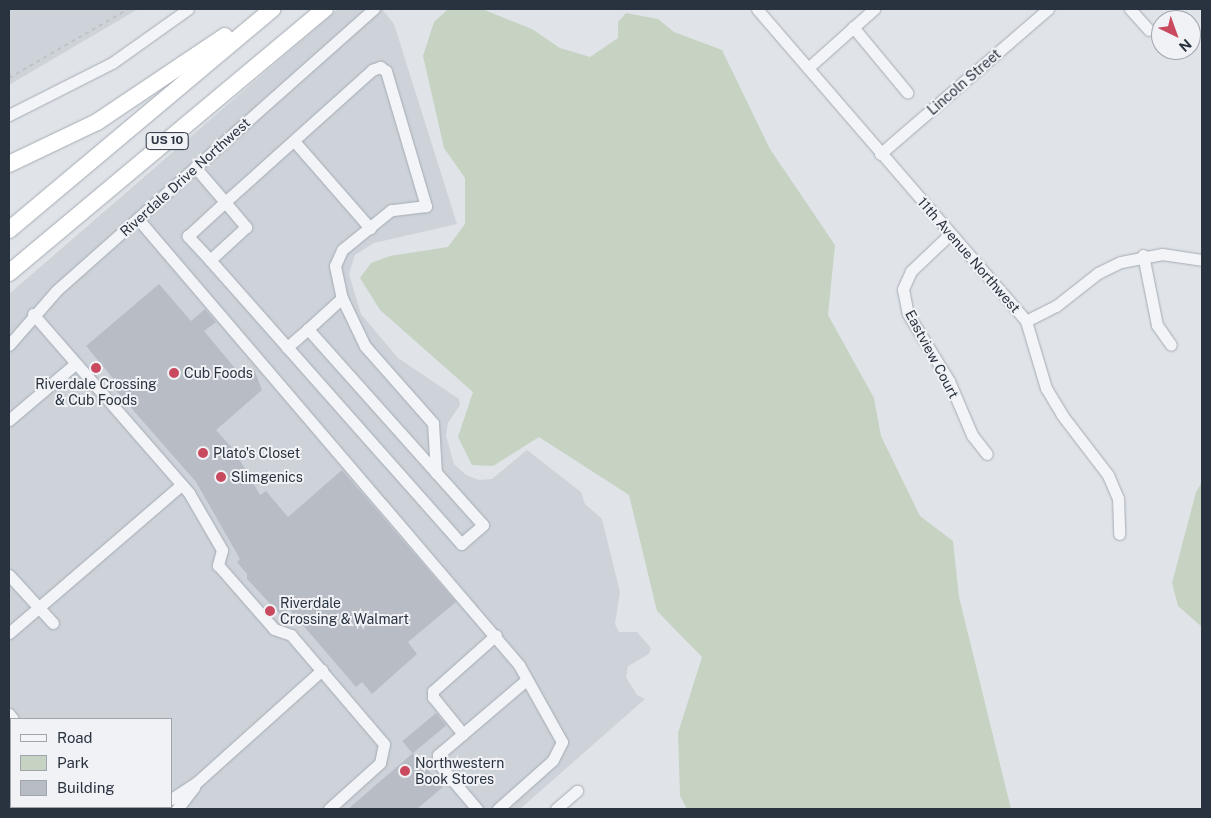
<!DOCTYPE html>
<html>
<head>
<meta charset="utf-8">
<style>
	body { margin:0 }
	#map { position:relative; width:1211px; height:818px; overflow:hidden; background:#e0e4e9; font-family:"Public Sans",sans-serif }
	div>[style] { position:absolute }
	[style*='--x'] { left:calc(var(--x)*1px); top:calc(var(--y)*1px); width:calc(var(--w)*1px); rotate:calc(var(--a)*1deg) }
	.built>* { inset:0; background:#ced3da }
	.green>* { inset:0; background:#c6d2c2 }
	.building>* { inset:0; background:#b8bdc5; transform-origin:0 0 }
	.path>* { height:2px; margin-top:-1px; transform-origin:0; background:repeating-linear-gradient(90deg,#bec2c7 0 4px,transparent 0 8px) }
	.roads { filter:drop-shadow(0 0 1px #a5abb3) drop-shadow(0 0 1px #a5abb3) }
	.minor>* { height:11px; margin:-5.5px; padding:0 5.5px; transform-origin:5.5px; border-radius:5.5px; background:#f3f4f7 }
	.highway>* { height:16px; margin:-8px; padding:0 8px; transform-origin:8px; border-radius:8px; background:#fff }
	.dots>* { width:14px; height:14px; translate:-50% -50%; box-sizing:border-box; border:2px solid #f0f2f6; border-radius:50% }
	span { translate:-50% -50%; white-space:nowrap; text-align:center; line-height:1.15; -webkit-text-stroke:4px #f0f2f6; paint-order:stroke }
	.shield-label span { padding:1px 4px; background:#f0f2f6; border:1px solid; border-radius:4px; -webkit-text-stroke-width:0 }
	.shield-label { font-size:12px; color:#29323f; font-weight:700 }
	.street-label { font-size:14px; color:#29323f }
	.poi-label { font-size:14px; color:#29323f }
	.left { translate:0 -50%; text-align:left }
	.frame { position:absolute; inset:0; border:10px solid #29323f; pointer-events:none }
	.legend { position:absolute; left:10px; top:718px; width:162px; height:90px; box-sizing:border-box; background:#f0f2f6; border:1px solid #a0a5ad; margin:0; padding:6px 9px; list-style:none; font-size:15px; color:#29323f }
	.legend li { display:flex; align-items:center; gap:10px; height:25px }
	.legend b { width:25px; border:1px solid #a0a5ad }
	.north { position:absolute; left:1151px; top:10px; width:50px; height:50px; box-sizing:border-box; background:#f0f2f6; border:1px solid #a0a5ad; border-radius:50%; rotate:138deg; font-size:14px; font-weight:700; line-height:20px; text-align:center; color:#29323f }
	.north::after { content:''; display:block; margin:auto; width:18px; height:22px; background:#c94a5e; clip-path:polygon(50% 0,100% 100%,50% 72%,0 100%) }
</style>
</head>
<body>
<div id="map">
	<div class="built">
		<div style="clip-path:polygon(9px 9px,138px 9px,9px 85px)"></div>
		<div style="clip-path:polygon(evenodd,338px 9px,382px 9px,394px 24px,457px 224px,374px 243px,355px 255px,349px 274px,361px 314px,398px 358px,459px 399px,460px 405px,448px 423px,446px 436px,454px 464px,466px 475px,479px 480px,492px 479px,527px 450px,581px 492px,585px 504px,602px 519px,620px 592px,615px 624px,619px 632px,637px 632px,651px 648px,649px 654px,628px 666px,626px 677px,637px 695px,645px 699px,520px 809px,9px 809px,9px 294px,338px 9px,11px 719px,171px 719px,171px 807px,11px 807px,11px 719px)"></div>
	</div>
	<div class="green">
		<div style="clip-path:polygon(448px 9px,482px 9px,532px 29px,560px 48px,590px 57px,618px 38px,618px 22px,626px 13px,658px 19px,674px 32px,722px 50px,770px 149px,835px 245px,828px 315px,874px 398px,881px 436px,920px 516px,953px 541px,959px 597px,1011px 809px,687px 809px,680px 796px,678px 733px,702px 657px,657px 611px,629px 495px,539px 437px,493px 466px,472px 465px,458px 437px,473px 392px,380px 310px,360px 278px,371px 263px,390px 256px,448px 247px,465px 224px,465px 178px,444px 148px,423px 56px,434px 22px)"></div>
		<div style="clip-path:polygon(1202px 482px,1202px 627px,1178px 606px,1172px 583px,1196px 492px)"></div>
	</div>
	<div class="building">
		<div style="clip-path:polygon(159px 284px,191px 321px,205px 309px,216px 322px,204px 331px,239px 373px,254px 369px,262px 390px,216px 430px,234px 450px,260px 495px,266px 491px,288px 517px,342px 470px,456px 602px,408px 642px,417px 654px,372px 694px,362px 682px,356px 687px,289px 609px,282px 616px,247px 579px,247px 574px,237px 562px,240px 559px,196px 482px,112px 386px,116px 382px,86px 346px)"></div>
		<div style="left:436px;top:713px;width:16px;height:44px;rotate:50deg"></div>
		<div style="clip-path:polygon(413px 753px,443px 787px,417px 809px,348px 809px)"></div>
	</div>
	<div class="path">
		<div style="--x:9;--y:78;--w:138;--a:-30.1"></div>
	</div>
	<div class="roads">
		<div class="minor">
			<div style="--x:757;--y:9;--w:412;--a:49.2"></div>
			<div style="--x:1026;--y:321;--w:70;--a:73.4"></div>
			<div style="--x:1046;--y:388;--w:31;--a:59"></div>
			<div style="--x:1062;--y:415;--w:76;--a:52.5"></div>
			<div style="--x:1108;--y:475;--w:25;--a:67"></div>
			<div style="--x:1118;--y:498;--w:36;--a:88"></div>
			<div style="--x:1130;--y:9;--w:28;--a:48"></div>
			<div style="--x:853;--y:27;--w:85;--a:50.3"></div>
			<div style="--x:808;--y:68;--w:89;--a:-41.8"></div>
			<div style="--x:9;--y:115;--w:115;--a:-26.8"></div>
			<div style="--x:112;--y:63;--w:93;--a:-35.4"></div>
			<div style="--x:294;--y:141;--w:116;--a:48.9"></div>
			<div style="--x:880;--y:154;--w:222;--a:-40.8"></div>
			<div style="--x:195;--y:167;--w:46;--a:49.4"></div>
			<div style="--x:225;--y:202;--w:33;--a:50"></div>
			<div style="--x:246;--y:227;--w:49;--a:137.5"></div>
			<div style="--x:210;--y:260;--w:33;--a:-133"></div>
			<div style="--x:188;--y:236;--w:50;--a:-42.6"></div>
			<div style="--x:225;--y:202;--w:198;--a:-41.9"></div>
			<div style="--x:372;--y:70;--w:9;--a:-21"></div>
			<div style="--x:380;--y:67;--w:7;--a:34"></div>
			<div style="--x:386;--y:71;--w:141;--a:73.5"></div>
			<div style="--x:426;--y:206;--w:35;--a:173"></div>
			<div style="--x:391;--y:210;--w:63;--a:140.8"></div>
			<div style="--x:342;--y:250;--w:17;--a:114"></div>
			<div style="--x:335;--y:266;--w:33;--a:78"></div>
			<div style="--x:138;--y:219;--w:587;--a:49.49"></div>
			<div style="--x:519;--y:665;--w:88;--a:60.8"></div>
			<div style="--x:562;--y:742;--w:20;--a:117"></div>
			<div style="--x:553;--y:760;--w:74;--a:138.3"></div>
			<div style="--x:950;--y:234;--w:54;--a:136.5"></div>
			<div style="--x:911;--y:271;--w:20;--a:114"></div>
			<div style="--x:903;--y:289;--w:25;--a:79"></div>
			<div style="--x:908;--y:314;--w:79;--a:58.5"></div>
			<div style="--x:949;--y:381;--w:59;--a:66.9"></div>
			<div style="--x:972;--y:435;--w:24;--a:52"></div>
			<div style="--x:1143;--y:255;--w:71;--a:78.7"></div>
			<div style="--x:1157;--y:325;--w:24;--a:55"></div>
			<div style="--x:210;--y:260;--w:116;--a:48.5"></div>
			<div style="--x:287;--y:347;--w:263;--a:48.5"></div>
			<div style="--x:461;--y:544;--w:29;--a:-41"></div>
			<div style="--x:483;--y:525;--w:263;--a:-131.8"></div>
			<div style="--x:308;--y:329;--w:28;--a:139"></div>
			<div style="--x:33;--y:314;--w:237;--a:48.9"></div>
			<div style="--x:189;--y:493;--w:66;--a:59.9"></div>
			<div style="--x:222;--y:550;--w:16;--a:105"></div>
			<div style="--x:218;--y:565;--w:85;--a:48.8"></div>
			<div style="--x:274;--y:629;--w:18;--a:19"></div>
			<div style="--x:291;--y:635;--w:143;--a:49.5"></div>
			<div style="--x:384;--y:744;--w:19;--a:102"></div>
			<div style="--x:380;--y:763;--w:69;--a:138"></div>
			<div style="--x:1026;--y:321;--w:34;--a:-27"></div>
			<div style="--x:1056;--y:306;--w:53;--a:-38.2"></div>
			<div style="--x:1098;--y:273;--w:25;--a:-26"></div>
			<div style="--x:1121;--y:262;--w:42;--a:-11"></div>
			<div style="--x:1162;--y:254;--w:40;--a:8.5"></div>
			<div style="--x:308;--y:329;--w:46;--a:-42.4"></div>
			<div style="--x:342;--y:298;--w:53;--a:64.4"></div>
			<div style="--x:365;--y:346;--w:103;--a:48.6"></div>
			<div style="--x:433;--y:423;--w:50;--a:86.6"></div>
			<div style="--x:9;--y:345;--w:73;--a:-48.9"></div>
			<div style="--x:57;--y:290;--w:424;--a:-41.6"></div>
			<div style="--x:9;--y:420;--w:87;--a:-40.3"></div>
			<div style="--x:9;--y:575;--w:65;--a:47.5"></div>
			<div style="--x:9;--y:633;--w:227;--a:-40.7"></div>
			<div style="--x:9;--y:714;--w:6;--a:51"></div>
			<div style="--x:463;--y:734;--w:48;--a:-129"></div>
			<div style="--x:433;--y:697;--w:6;--a:-90"></div>
			<div style="--x:433;--y:691;--w:84;--a:-41.6"></div>
			<div style="--x:9;--y:763;--w:13;--a:90"></div>
			<div style="--x:171;--y:799;--w:31;--a:-33"></div>
			<div style="--x:197;--y:782;--w:168;--a:-41.9"></div>
			<div style="--x:9;--y:805;--w:3;--a:-45"></div>
			<div style="--x:45;--y:807;--w:3;--a:45"></div>
			<div style="--x:89;--y:807;--w:3;--a:45"></div>
			<div style="--x:156;--y:809;--w:4;--a:-27"></div>
			<div style="--x:177;--y:809;--w:28;--a:-52"></div>
			<div style="--x:477;--y:809;--w:60;--a:-130.3"></div>
			<div style="--x:438;--y:763;--w:8;--a:-90"></div>
			<div style="--x:438;--y:755;--w:116;--a:-40.4"></div>
			<div style="--x:556;--y:809;--w:28;--a:-41"></div>
		</div>
		<div class="highway">
			<div style="--x:9;--y:164;--w:98;--a:-25.5"></div>
			<div style="--x:97;--y:122;--w:154;--a:-33.9"></div>
			<div style="--x:9;--y:230;--w:344;--a:-40"></div>
			<div style="--x:9;--y:273;--w:412;--a:-39.9"></div>
		</div>
	</div>
	<div class="dots">
		<div style="left:96px;top:368px;background:#c94a5e"></div>
		<div style="left:174px;top:373px;background:#c94a5e"></div>
		<div style="left:203px;top:453px;background:#c94a5e"></div>
		<div style="left:221px;top:477px;background:#c94a5e"></div>
		<div style="left:270px;top:611px;background:#c94a5e"></div>
		<div style="left:405px;top:771px;background:#c94a5e"></div>
	</div>
	<div class="shield-label">
		<span style="left:167px;top:141px">US 10</span>
	</div>
	<div class="street-label">
		<span style="left:964px;top:82px;rotate:-41deg">Lincoln Street</span>
		<span style="left:185px;top:177px;rotate:-42deg">Riverdale Drive Northwest</span>
		<span style="left:969px;top:255px;rotate:49deg">11th Avenue Northwest</span>
		<span style="left:932px;top:354px;rotate:62deg">Eastview Court</span>
	</div>
	<div class="poi-label">
		<span class="left" style="left:184px;top:373px">Cub Foods</span>
		<span style="left:96px;top:392px">Riverdale Crossing<br>&amp; Cub Foods</span>
		<span class="left" style="left:213px;top:453px">Plato's Closet</span>
		<span class="left" style="left:231px;top:477px">Slimgenics</span>
		<span class="left" style="left:280px;top:611px">Riverdale<br>Crossing &amp; Walmart</span>
		<span class="left" style="left:415px;top:771px">Northwestern<br>Book Stores</span>
	</div>
	<div class="frame"></div>
	<ul class="legend">
	<li><b style="height:6px;background:#f3f4f7"></b>Road</li>
	<li><b style="height:14px;background:#c6d2c2"></b>Park</li>
	<li><b style="height:14px;background:#b8bdc5"></b>Building</li>
	</ul>
	<div class="north">N</div>
</div>
</body>
</html>
